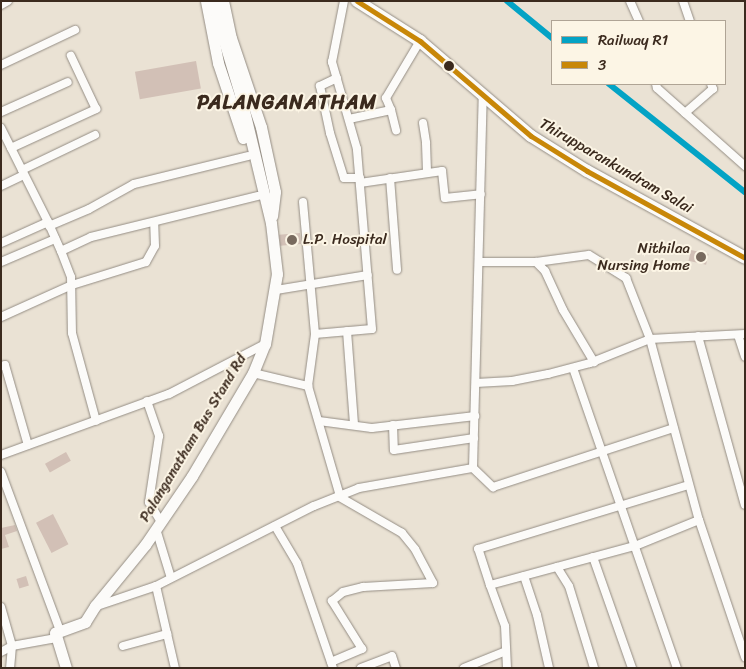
<!DOCTYPE html>
<html>
<head>
<meta charset="utf-8">
<style>
	body { margin:0 }
	#map { position:relative; width:746px; height:669px; overflow:hidden; background:#eae2d4; font-family:Sriracha,sans-serif }
	div>[style] { position:absolute }
	[style*='--x'] { left:calc(var(--x)*1px); top:calc(var(--y)*1px); width:calc(var(--w)*1px); rotate:calc(var(--a)*1deg) }
	.building>* { inset:0; background:#d2c0b6; transform-origin:0 0 }
	.roads { filter:drop-shadow(0 0 1px #948d84) drop-shadow(0 0 1px #948d84) }
	.street>* { height:8px; margin:-4px; padding:0 4px; transform-origin:4px; border-radius:4px; background:#fcfbf9 }
	.secondary>* { height:11px; margin:-5.5px; padding:0 5.5px; transform-origin:5.5px; border-radius:5.5px; background:#fcfbf9 }
	.primary>* { height:12px; margin:-6px; padding:0 6px; transform-origin:6px; border-radius:6px; background:#fcfbf9 }
	.bus-1>* { height:5px; margin:-2.5px; padding:0 2.5px; transform-origin:2.5px; border-radius:2.5px; background:#c88708 }
	.rail-1>* { height:6px; margin:-3px; padding:0 3px; transform-origin:3px; border-radius:3px; background:#03a3c5 }
	.dots>* { width:14px; height:14px; translate:-50% -50%; box-sizing:border-box; border:2px solid #fcf5e5; border-radius:50% }
	span { translate:-50% -50%; white-space:nowrap; text-align:center; line-height:1.15; -webkit-text-stroke:4px #fcf5e5; paint-order:stroke }
	.street-label { font-size:15px; color:#3b2a1e }
	.poi-label { font-size:15px; color:#3b2a1e }
	.left { translate:0 -50%; text-align:left }
	.right { translate:-100% -50%; text-align:right }
	.district-label { font-size:20px; color:#3b2a1e; font-weight:700; letter-spacing:1px }
	.frame { position:absolute; inset:0; border:2px solid #3b2a1e; pointer-events:none }
	.legend { position:absolute; left:551px; top:20px; width:175px; height:65px; box-sizing:border-box; background:#fcf5e5; border:1px solid #afa495; margin:0; padding:6px 9px; list-style:none; font-size:15px; color:#3b2a1e }
	.legend li { display:flex; align-items:center; gap:10px; height:25px }
	.legend b { width:25px; border:1px solid #afa495 }
</style>
</head>
<body>
<div id="map">
	<div class="building">
		<div style="left:196px;top:61px;width:28px;height:62px;rotate:80deg"></div>
		<div style="left:300px;top:233px;width:11px;height:21px;rotate:85deg"></div>
		<div style="left:691px;top:250px;width:18px;height:11px;rotate:13deg"></div>
		<div style="left:66px;top:452px;width:10px;height:24px;rotate:61deg"></div>
		<div style="left:53px;top:514px;width:34px;height:19px;rotate:63deg"></div>
		<div style="clip-path:polygon(15px 525px,17px 531px,5px 535px,9px 547px,1px 549px,1px 528px)"></div>
		<div style="left:26px;top:576px;width:10px;height:10px;rotate:73deg"></div>
	</div>
	<div class="roads">
		<div class="street">
			<div style="--x:630;--y:1;--w:22;--a:66"></div>
			<div style="--x:683;--y:1;--w:21;--a:71"></div>
			<div style="--x:1;--y:5;--w:8;--a:-30"></div>
			<div style="--x:1;--y:65;--w:82;--a:-25.3"></div>
			<div style="--x:337;--y:78;--w:19;--a:155"></div>
			<div style="--x:320;--y:86;--w:48;--a:78"></div>
			<div style="--x:330;--y:133;--w:47;--a:72.7"></div>
			<div style="--x:344;--y:178;--w:16;--a:0"></div>
			<div style="--x:656;--y:84;--w:4;--a:76"></div>
			<div style="--x:657;--y:88;--w:118;--a:41.6"></div>
			<div style="--x:391;--y:110;--w:13;--a:-113"></div>
			<div style="--x:386;--y:98;--w:66;--a:-59.2"></div>
			<div style="--x:1;--y:112;--w:73;--a:-24.1"></div>
			<div style="--x:685;--y:113;--w:37;--a:-41"></div>
			<div style="--x:713;--y:89;--w:5;--a:-112"></div>
			<div style="--x:349;--y:119;--w:43;--a:-12.1"></div>
			<div style="--x:391;--y:110;--w:21;--a:76"></div>
			<div style="--x:423;--y:123;--w:20;--a:81"></div>
			<div style="--x:426;--y:143;--w:30;--a:88"></div>
			<div style="--x:1;--y:128;--w:105;--a:63.4"></div>
			<div style="--x:48;--y:222;--w:51;--a:155.9"></div>
			<div style="--x:11;--y:148;--w:94;--a:-24.6"></div>
			<div style="--x:96;--y:109;--w:59;--a:-115.3"></div>
			<div style="--x:22;--y:170;--w:81;--a:-25.6"></div>
			<div style="--x:390;--y:178;--w:92;--a:85.6"></div>
			<div style="--x:360;--y:183;--w:83;--a:-8.3"></div>
			<div style="--x:442;--y:171;--w:27;--a:84"></div>
			<div style="--x:445;--y:198;--w:36;--a:-6"></div>
			<div style="--x:1;--y:186;--w:25;--a:-26"></div>
			<div style="--x:303;--y:202;--w:133;--a:84.8"></div>
			<div style="--x:48;--y:222;--w:32;--a:66"></div>
			<div style="--x:61;--y:251;--w:33;--a:-25"></div>
			<div style="--x:91;--y:237;--w:172;--a:-13.8"></div>
			<div style="--x:49;--y:226;--w:43;--a:-23"></div>
			<div style="--x:89;--y:209;--w:51;--a:-29.1"></div>
			<div style="--x:134;--y:184;--w:117;--a:-13.8"></div>
			<div style="--x:61;--y:251;--w:28;--a:69"></div>
			<div style="--x:71;--y:277;--w:56;--a:89"></div>
			<div style="--x:72;--y:333;--w:91;--a:74.7"></div>
			<div style="--x:1;--y:262;--w:59;--a:-23.1"></div>
			<div style="--x:479;--y:262;--w:57;--a:0"></div>
			<div style="--x:536;--y:262;--w:13;--a:45"></div>
			<div style="--x:545;--y:271;--w:43;--a:65.2"></div>
			<div style="--x:563;--y:310;--w:61;--a:59.2"></div>
			<div style="--x:536;--y:262;--w:53;--a:-7.5"></div>
			<div style="--x:589;--y:255;--w:44;--a:31.9"></div>
			<div style="--x:626;--y:278;--w:66;--a:68.5"></div>
			<div style="--x:650;--y:339;--w:188;--a:74.9"></div>
			<div style="--x:699;--y:520;--w:145;--a:71.4"></div>
			<div style="--x:276;--y:290;--w:93;--a:-9.3"></div>
			<div style="--x:1;--y:317;--w:78;--a:-24.3"></div>
			<div style="--x:72;--y:285;--w:77;--a:-17.3"></div>
			<div style="--x:146;--y:262;--w:18;--a:-61"></div>
			<div style="--x:155;--y:246;--w:24;--a:-92"></div>
			<div style="--x:347;--y:331;--w:94;--a:85.7"></div>
			<div style="--x:738;--y:335;--w:23;--a:72"></div>
			<div style="--x:698;--y:336;--w:175;--a:74.5"></div>
			<div style="--x:1;--y:366;--w:4;--a:-14"></div>
			<div style="--x:5;--y:365;--w:83;--a:74"></div>
			<div style="--x:573;--y:368;--w:318;--a:70.9"></div>
			<div style="--x:253;--y:373;--w:57;--a:13.3"></div>
			<div style="--x:308;--y:386;--w:115;--a:73.8"></div>
			<div style="--x:476;--y:383;--w:36;--a:-3"></div>
			<div style="--x:512;--y:381;--w:37;--a:-11"></div>
			<div style="--x:548;--y:374;--w:43;--a:-14.7"></div>
			<div style="--x:590;--y:363;--w:65;--a:-21.8"></div>
			<div style="--x:650;--y:339;--w:95;--a:-3"></div>
			<div style="--x:308;--y:386;--w:52;--a:-82.3"></div>
			<div style="--x:315;--y:334;--w:57;--a:-5"></div>
			<div style="--x:372;--y:329;--w:181;--a:-94.8"></div>
			<div style="--x:357;--y:149;--w:91;--a:-106"></div>
			<div style="--x:332;--y:62;--w:62;--a:-78.9"></div>
			<div style="--x:147;--y:401;--w:37;--a:71"></div>
			<div style="--x:159;--y:436;--w:67;--a:98.6"></div>
			<div style="--x:149;--y:502;--w:23;--a:59"></div>
			<div style="--x:319;--y:421;--w:53;--a:7.5"></div>
			<div style="--x:372;--y:428;--w:104;--a:-6.6"></div>
			<div style="--x:393;--y:425;--w:25;--a:88"></div>
			<div style="--x:394;--y:450;--w:81;--a:-8.5"></div>
			<div style="--x:1;--y:455;--w:179;--a:-20"></div>
			<div style="--x:169;--y:394;--w:108;--a:-27.5"></div>
			<div style="--x:473;--y:468;--w:28;--a:44"></div>
			<div style="--x:493;--y:487;--w:190;--a:-18.1"></div>
			<div style="--x:1;--y:472;--w:170;--a:69.6"></div>
			<div style="--x:275;--y:526;--w:43;--a:59.3"></div>
			<div style="--x:297;--y:563;--w:111;--a:71.1"></div>
			<div style="--x:156;--y:529;--w:51;--a:73"></div>
			<div style="--x:593;--y:557;--w:118;--a:70.6"></div>
			<div style="--x:557;--y:567;--w:22;--a:58"></div>
			<div style="--x:569;--y:586;--w:86;--a:73"></div>
			<div style="--x:524;--y:576;--w:41;--a:71.6"></div>
			<div style="--x:537;--y:615;--w:54;--a:77.2"></div>
			<div style="--x:490;--y:585;--w:38;--a:-108"></div>
			<div style="--x:478;--y:549;--w:220;--a:-16.9"></div>
			<div style="--x:156;--y:586;--w:84;--a:77"></div>
			<div style="--x:97;--y:606;--w:62;--a:-18.7"></div>
			<div style="--x:156;--y:586;--w:177;--a:-26.9"></div>
			<div style="--x:314;--y:506;--w:48;--a:-21.8"></div>
			<div style="--x:359;--y:488;--w:116;--a:-10"></div>
			<div style="--x:473;--y:468;--w:371;--a:-88.5"></div>
			<div style="--x:1;--y:607;--w:41;--a:74.2"></div>
			<div style="--x:12;--y:646;--w:22;--a:95"></div>
			<div style="--x:123;--y:646;--w:46;--a:-15.3"></div>
			<div style="--x:1;--y:652;--w:13;--a:-29"></div>
			<div style="--x:12;--y:646;--w:45;--a:-10.3"></div>
			<div style="--x:331;--y:662;--w:34;--a:-23"></div>
			<div style="--x:362;--y:649;--w:57;--a:-122"></div>
			<div style="--x:332;--y:601;--w:14;--a:-39"></div>
			<div style="--x:343;--y:592;--w:21;--a:-14"></div>
			<div style="--x:363;--y:587;--w:70;--a:-3.3"></div>
			<div style="--x:433;--y:583;--w:38;--a:-118"></div>
			<div style="--x:415;--y:549;--w:21;--a:-129"></div>
			<div style="--x:402;--y:533;--w:74;--a:-150"></div>
			<div style="--x:361;--y:668;--w:33;--a:-21"></div>
			<div style="--x:392;--y:656;--w:13;--a:72"></div>
			<div style="--x:464;--y:668;--w:45;--a:-22"></div>
			<div style="--x:507;--y:668;--w:42;--a:-92.7"></div>
			<div style="--x:505;--y:626;--w:44;--a:-110.1"></div>
			<div style="--x:490;--y:585;--w:150;--a:-15.1"></div>
			<div style="--x:635;--y:546;--w:69;--a:-22.1"></div>
		</div>
		<div class="secondary">
			<div style="--x:206;--y:1;--w:63;--a:79"></div>
			<div style="--x:218;--y:63;--w:79;--a:71.6"></div>
			<div style="--x:223;--y:1;--w:38;--a:78"></div>
			<div style="--x:231;--y:38;--w:94;--a:71.4"></div>
			<div style="--x:261;--y:127;--w:66;--a:77.8"></div>
			<div style="--x:275;--y:192;--w:24;--a:97"></div>
			<div style="--x:66;--y:668;--w:37;--a:-107"></div>
			<div style="--x:55;--y:633;--w:32;--a:-20"></div>
			<div style="--x:85;--y:622;--w:19;--a:-58"></div>
			<div style="--x:95;--y:606;--w:79;--a:-50.7"></div>
			<div style="--x:145;--y:545;--w:83;--a:-55.7"></div>
			<div style="--x:192;--y:476;--w:120;--a:-59.4"></div>
			<div style="--x:253;--y:373;--w:31;--a:-68"></div>
			<div style="--x:265;--y:344;--w:71;--a:-80.3"></div>
			<div style="--x:277;--y:274;--w:51;--a:-96.7"></div>
			<div style="--x:271;--y:223;--w:133;--a:-103.5"></div>
			<div style="--x:240;--y:94;--w:84;--a:-106.7"></div>
			<div style="--x:216;--y:14;--w:13;--a:-94"></div>
		</div>
		<div class="primary">
			<div style="--x:357;--y:1;--w:75;--a:32.4"></div>
			<div style="--x:420;--y:41;--w:146;--a:40.6"></div>
			<div style="--x:531;--y:136;--w:66;--a:32"></div>
			<div style="--x:587;--y:171;--w:180;--a:28.8"></div>
		</div>
	</div>
	<div class="bus-1">
		<div style="--x:357;--y:1;--w:75;--a:32.4"></div>
		<div style="--x:420;--y:41;--w:146;--a:40.6"></div>
		<div style="--x:531;--y:136;--w:66;--a:32"></div>
		<div style="--x:587;--y:171;--w:180;--a:28.8"></div>
	</div>
	<div class="rail-1">
		<div style="--x:507;--y:1;--w:58;--a:39.4"></div>
		<div style="--x:609;--y:84;--w:174;--a:38.5"></div>
	</div>
	<div class="dots">
		<div style="left:449px;top:66px;background:#3b2a1e"></div>
		<div style="left:292px;top:240px;background:#786a5e"></div>
		<div style="left:701px;top:257px;background:#786a5e"></div>
	</div>
	<div class="street-label">
		<span style="left:616px;top:166px;rotate:30deg">Thirupparankundram Salai</span>
		<span style="left:193px;top:438px;rotate:-59deg">Palanganatham Bus Stand Rd</span>
	</div>
	<div class="poi-label">
		<span class="left" style="left:303px;top:240px">L.P. Hospital</span>
		<span class="right" style="left:690px;top:257px">Nithilaa<br>Nursing Home</span>
	</div>
	<div class="district-label">
		<span style="left:287px;top:102px">PALANGANATHAM</span>
	</div>
	<div class="frame"></div>
	<ul class="legend">
	<li><b style="height:6px;background:#03a3c5"></b>Railway R1</li>
	<li><b style="height:6px;background:#c88708"></b>3</li>
	</ul>
</div>
</body>
</html>
